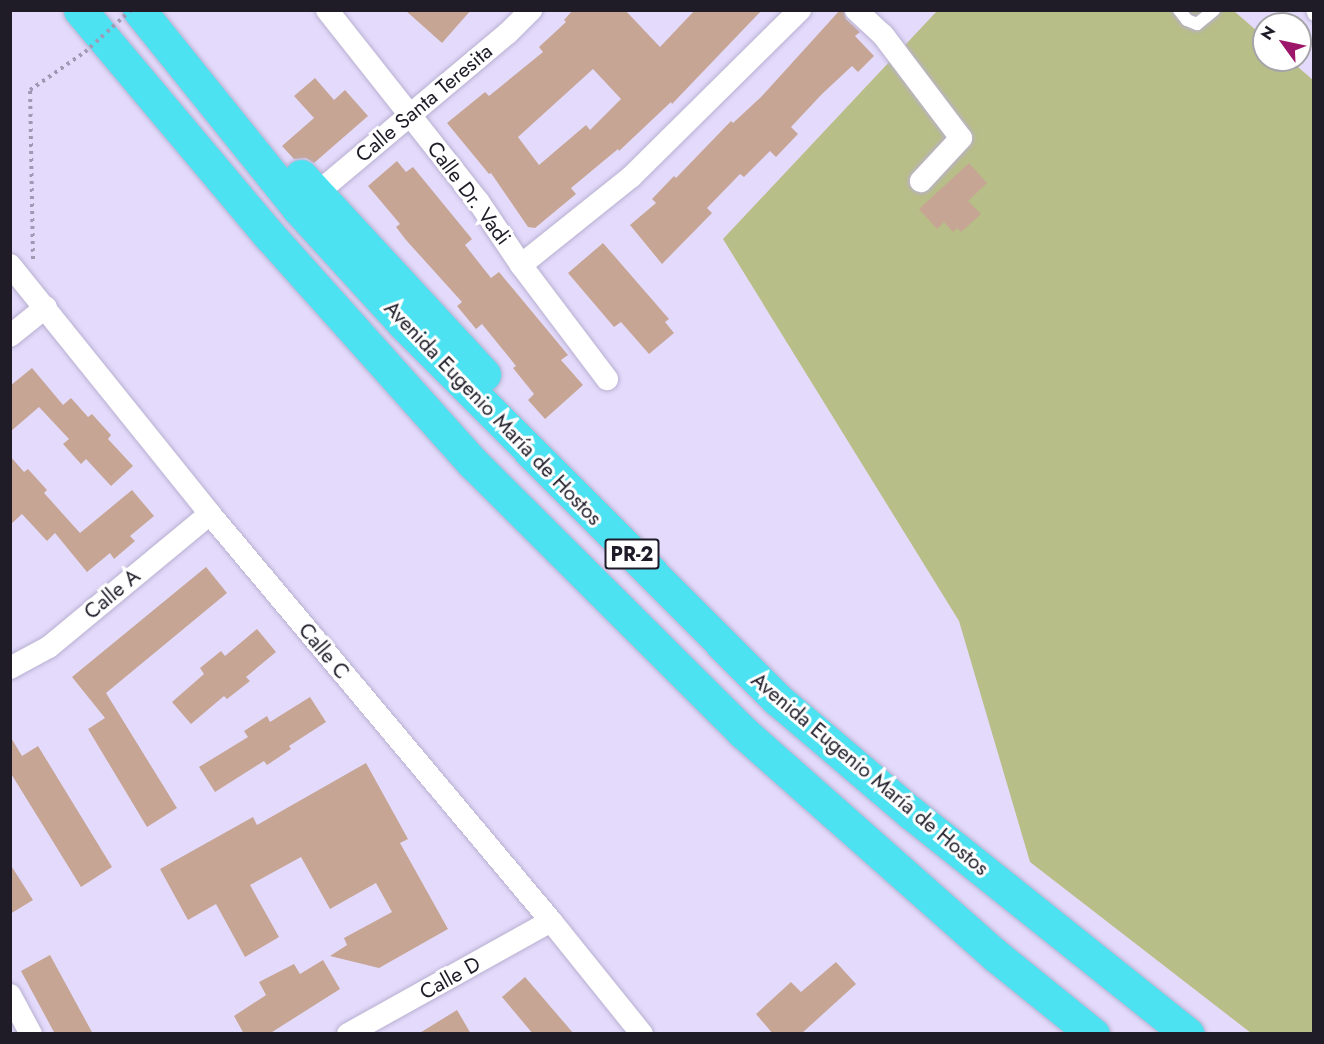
<!DOCTYPE html>
<html>
<head>
<meta charset="utf-8">
<style>
	body { margin:0 }
	#map { position:relative; width:1324px; height:1044px; overflow:hidden; background:#e4dbfc; font-family:Jost,sans-serif }
	div>[style] { position:absolute }
	[style*='--x'] { left:calc(var(--x)*1px); top:calc(var(--y)*1px); width:calc(var(--w)*1px); rotate:calc(var(--a)*1deg) }
	.green>* { inset:0; background:#b8be87 }
	.building>* { inset:0; background:#c6a594 }
	.path>* { height:4px; margin-top:-2px; transform-origin:0; background:repeating-linear-gradient(90deg,#a099b3 0 3px,transparent 0 7.5px) }
	.roads { filter:drop-shadow(0 0 2px #b8b0d0) drop-shadow(0 0 2px #b8b0d0) }
	.service>* { height:12px; margin:-6px; padding:0 6px; transform-origin:6px; border-radius:6px; background:#fff }
	.minor>* { height:22px; margin:-11px; padding:0 11px; transform-origin:11px; border-radius:11px; background:#fff }
	.trunk>* { height:33px; margin:-16.5px; padding:0 16.5px; transform-origin:16.5px; border-radius:16.5px; background:#4ce2f2 }
	.path-bridge>* { height:4px; margin-top:-2px; transform-origin:0; background:repeating-linear-gradient(90deg,#a099b3 0 3px,transparent 0 7.5px) }
	span { translate:-50% -50%; white-space:nowrap; text-align:center; line-height:1.15; -webkit-text-stroke:6px #fff; paint-order:stroke }
	.shield-label span { padding:2px 4px; background:#fff; border:2px solid; border-radius:4px; -webkit-text-stroke-width:0 }
	.shield-label { font-size:20px; color:#1f1c28; font-weight:700 }
	.street-label { font-size:21px; color:#1f1c28 }
	.frame { position:absolute; inset:0; border:12px solid #1f1c28; pointer-events:none }
	.north { position:absolute; left:1252px; top:12px; width:60px; height:60px; box-sizing:border-box; background:#fff; border:2px solid #a5a4a9; border-radius:50%; rotate:303deg; font-size:16px; font-weight:700; line-height:24px; text-align:center; color:#1f1c28 }
	.north::after { content:''; display:block; margin:auto; width:21px; height:27px; background:#9c1769; clip-path:polygon(50% 0,100% 100%,50% 72%,0 100%) }
</style>
</head>
<body>
<div id="map">
	<div class="green">
		<div style="clip-path:polygon(937px 11px,1234px 11px,1264px 37px,1264px 60px,1290px 60px,1313px 80px,1313px 1033px,1251px 1033px,1030px 862px,959px 621px,723px 239px)"></div>
	</div>
	<div class="building">
		<div style="clip-path:polygon(405px 10px,471px 10px,442px 43px)"></div>
		<div style="clip-path:polygon(evenodd,573px 10px,625px 10px,660px 47px,695px 10px,762px 10px,672px 104px,671px 102px,619px 151px,618px 149px,571px 188px,576px 194px,535px 228px,528px 227px,491px 173px,489px 174px,447px 123px,485px 92px,489px 96px,543px 52px,539px 47px,566px 22px,564px 20px,573px 10px,593px 69px,621px 99px,590px 130px,586px 125px,539px 165px,518px 137px,593px 69px)"></div>
		<div style="clip-path:polygon(840px 10px,843px 10px,846px 19px,860px 32px,855px 36px,874px 56px,858px 72px,852px 66px,822px 94px,791px 127px,798px 134px,776px 157px,770px 151px,744px 177px,740px 174px,707px 208px,712px 213px,662px 264px,630px 225px,656px 203px,652px 199px,674px 176px,676px 178px,731px 121px,733px 123px,761px 97px)"></div>
		<div style="clip-path:polygon(315px 78px,334px 100px,345px 90px,368px 116px,314px 163px,306px 158px,294px 159px,282px 146px,314px 118px,294px 96px)"></div>
		<div style="clip-path:polygon(397px 161px,406px 172px,413px 167px,472px 239px,465px 245px,491px 278px,499px 272px,568px 355px,561px 360px,583px 385px,545px 419px,528px 400px,534px 394px,513px 368px,516px 366px,482px 324px,476px 329px,457px 306px,462px 302px,406px 240px,396px 227px,400px 224px,368px 186px)"></div>
		<div style="clip-path:polygon(969px 163px,987px 183px,968px 201px,981px 214px,961px 232px,957px 228px,953px 232px,944px 222px,937px 229px,919px 209px)"></div>
		<div style="clip-path:polygon(603px 243px,669px 319px,665px 322px,674px 333px,649px 354px,621px 322px,614px 327px,568px 273px)"></div>
		<div style="clip-path:polygon(32px 368px,63px 405px,71px 398px,88px 417px,92px 414px,111px 435px,108px 439px,133px 466px,111px 486px,86px 459px,81px 464px,63px 444px,69px 439px,39px 407px,10px 432px,10px 386px)"></div>
		<div style="clip-path:polygon(10px 456px,24px 472px,28px 469px,47px 490px,44px 493px,80px 533px,132px 490px,154px 516px,130px 536px,135px 541px,114px 559px,110px 553px,87px 572px,55px 533px,47px 541px,22px 514px,10px 525px)"></div>
		<div style="clip-path:polygon(206px 567px,227px 593px,106px 693px,177px 808px,147px 827px,88px 729px,105px 718px,72px 677px)"></div>
		<div style="clip-path:polygon(257px 629px,276px 652px,246px 677px,250px 681px,227px 699px,224px 696px,191px 724px,172px 702px,204px 674px,200px 668px,221px 651px,225px 656px)"></div>
		<div style="clip-path:polygon(310px 697px,326px 722px,289px 746px,291px 749px,267px 765px,264px 761px,215px 792px,199px 767px,248px 737px,244px 731px,267px 716px,270px 722px)"></div>
		<div style="clip-path:polygon(10px 736px,22px 756px,38px 746px,112px 867px,81px 887px,10px 772px)"></div>
		<div style="clip-path:polygon(366px 763px,408px 839px,400px 843px,448px 929px,379px 968px,330px 956px,347px 945px,344px 938px,392px 912px,376px 883px,330px 909px,301px 857px,250px 885px,279px 937px,245px 957px,216px 904px,188px 920px,160px 869px,253px 817px,257px 825px)"></div>
		<div style="clip-path:polygon(10px 864px,33px 900px,10px 914px)"></div>
		<div style="clip-path:polygon(50px 955px,93px 1034px,55px 1034px,21px 971px)"></div>
		<div style="clip-path:polygon(323px 960px,340px 989px,269px 1034px,244px 1034px,234px 1016px,266px 995px,259px 982px,294px 964px,300px 974px)"></div>
		<div style="clip-path:polygon(836px 962px,856px 984px,801px 1034px,773px 1034px,756px 1014px,791px 982px,801px 992px)"></div>
		<div style="clip-path:polygon(525px 977px,574px 1034px,533px 1034px,502px 997px)"></div>
		<div style="clip-path:polygon(457px 1010px,471px 1034px,418px 1034px)"></div>
	</div>
	<div class="path">
		<div style="--x:33;--y:259;--w:169;--a:-91"></div>
		<div style="--x:30;--y:90;--w:63;--a:-34.7"></div>
	</div>
	<div class="roads">
		<div class="service">
			<div style="--x:1179;--y:10;--w:13;--a:51"></div>
			<div style="--x:1187;--y:20;--w:11;--a:22"></div>
			<div style="--x:1197;--y:24;--w:22;--a:-39"></div>
			<div style="--x:1312;--y:10;--w:5;--a:68"></div>
		</div>
		<div class="minor">
			<div style="--x:327;--y:10;--w:243;--a:51.7"></div>
			<div style="--x:478;--y:201;--w:77;--a:56.1"></div>
			<div style="--x:521;--y:265;--w:143;--a:53"></div>
			<div style="--x:856;--y:10;--w:37;--a:43"></div>
			<div style="--x:883;--y:35;--w:129;--a:52.9"></div>
			<div style="--x:961;--y:138;--w:59;--a:132.9"></div>
			<div style="--x:316;--y:194;--w:251;--a:-40"></div>
			<div style="--x:508;--y:33;--w:33;--a:-45"></div>
			<div style="--x:10;--y:265;--w:319;--a:51.2"></div>
			<div style="--x:210;--y:514;--w:531;--a:50.04"></div>
			<div style="--x:551;--y:921;--w:145;--a:51.2"></div>
			<div style="--x:521;--y:265;--w:141;--a:-38.7"></div>
			<div style="--x:631;--y:177;--w:238;--a:-44.7"></div>
			<div style="--x:10;--y:336;--w:46;--a:-38.9"></div>
			<div style="--x:10;--y:668;--w:44;--a:-28.3"></div>
			<div style="--x:49;--y:647;--w:209;--a:-39.6"></div>
			<div style="--x:10;--y:995;--w:44;--a:61.7"></div>
			<div style="--x:348;--y:1034;--w:232;--a:-29.1"></div>
		</div>
		<div class="trunk">
			<div style="--x:80;--y:10;--w:294;--a:50"></div>
			<div style="--x:269;--y:235;--w:307;--a:48.2"></div>
			<div style="--x:474;--y:464;--w:380;--a:44.9"></div>
			<div style="--x:743;--y:732;--w:337;--a:41.5"></div>
			<div style="--x:995;--y:955;--w:126;--a:38.9"></div>
			<div style="--x:139;--y:10;--w:254;--a:51.2"></div>
			<div style="--x:298;--y:208;--w:157;--a:47.6"></div>
			<div style="--x:404;--y:324;--w:529;--a:45.15"></div>
			<div style="--x:777;--y:699;--w:176;--a:40.4"></div>
			<div style="--x:911;--y:813;--w:354;--a:38.6"></div>
			<div style="--x:301;--y:176;--w:270;--a:47.3"></div>
		</div>
	</div>
	<div class="path-bridge">
		<div style="--x:85;--y:52;--w:62;--a:-42.4"></div>
	</div>
	<div class="shield-label">
		<span style="left:632px;top:554px">PR-2</span>
	</div>
	<div class="street-label">
		<span style="left:424px;top:103px;rotate:-40deg">Calle Santa Teresita</span>
		<span style="left:469px;top:193px;rotate:53deg">Calle Dr. Vadi</span>
		<span style="left:493px;top:413px;rotate:46deg">Avenida Eugenio María de Hostos</span>
		<span style="left:112px;top:594px;rotate:-40deg">Calle A</span>
		<span style="left:324px;top:651px;rotate:50deg">Calle C</span>
		<span style="left:870px;top:774px;rotate:40deg">Avenida Eugenio María de Hostos</span>
		<span style="left:450px;top:978px;rotate:-29deg">Calle D</span>
	</div>
	<div class="frame"></div>
	<div class="north">N</div>
</div>
</body>
</html>
